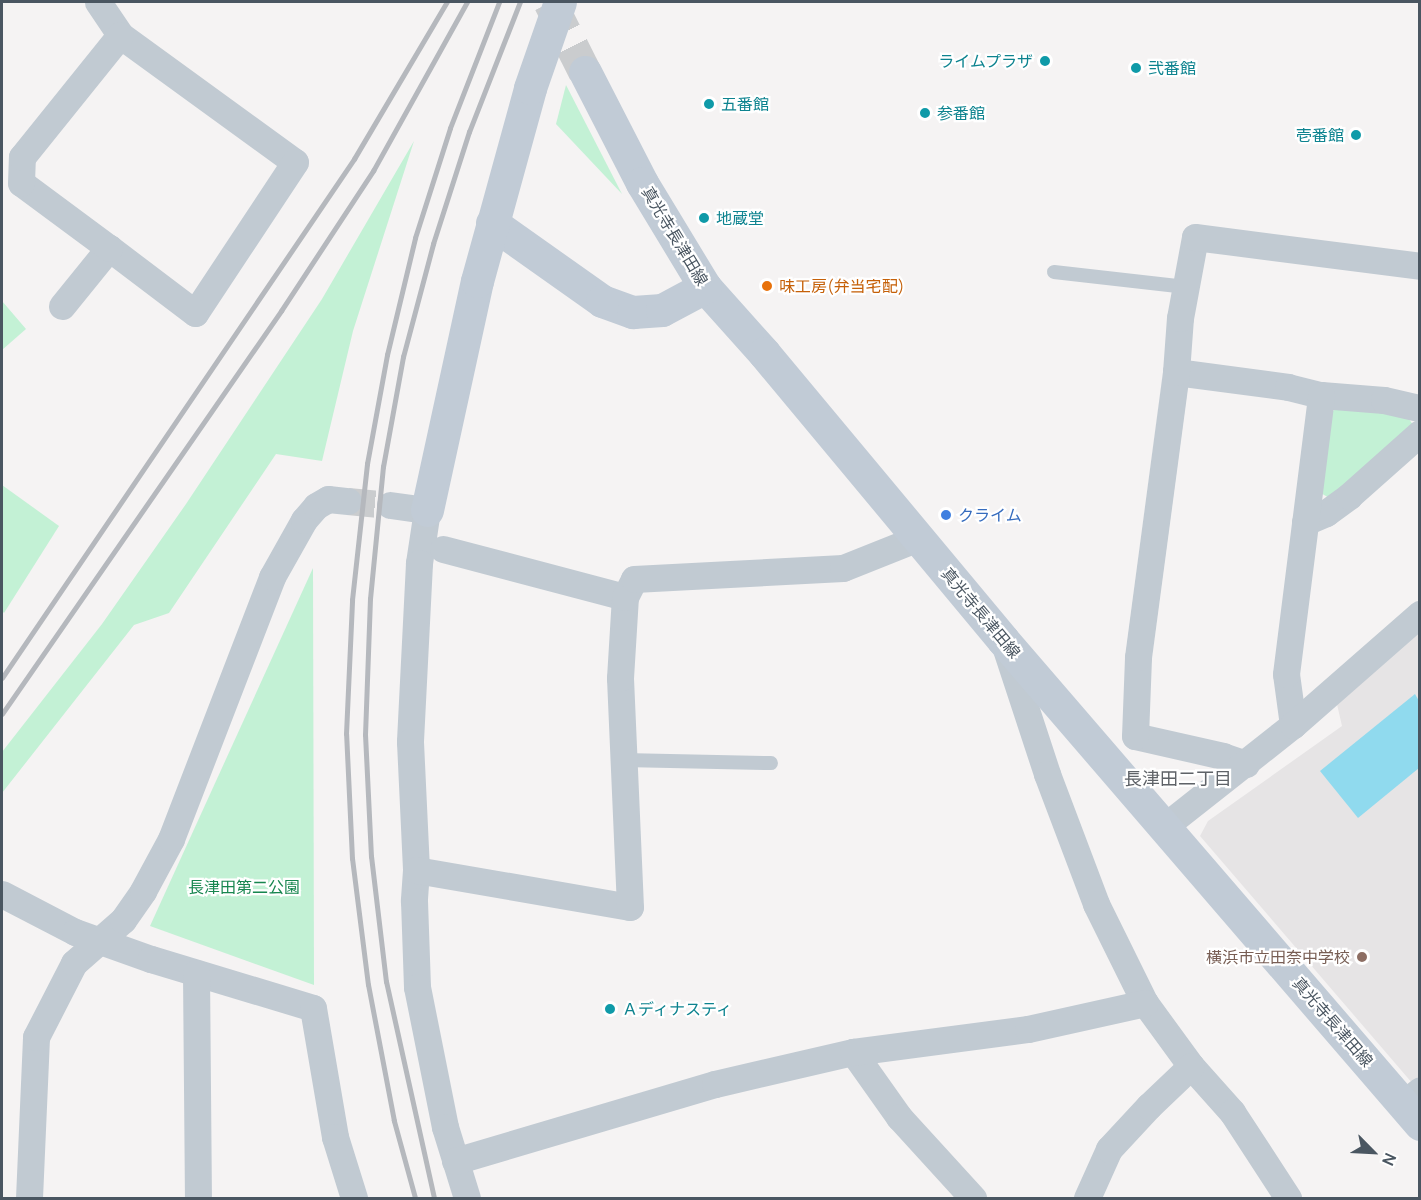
<!DOCTYPE html>
<html>
<head>
<meta charset="utf-8">
<style>
	body { margin:0 }
	#map { position:relative; width:1421px; height:1200px; overflow:hidden; background:#f5f3f3; font-family:Manrope,"Noto Sans JP",sans-serif }
	div>[style] { position:absolute }
	[style*='--x'] { left:calc(var(--x)*1px); top:calc(var(--y)*1px); width:calc(var(--w)*1px); rotate:calc(var(--a)*1deg) }
	.education>* { inset:0; background:#e6e4e5 }
	.green>* { inset:0; background:#c3f1d5 }
	.water>* { inset:0; background:#90daee }
	.street-tunnel>* { height:27px; margin-top:-13.5px; transform-origin:0; background:repeating-linear-gradient(90deg,#caccce 0 27px,transparent 0 41px) }
	.secondary-tunnel>* { height:33px; margin-top:-16.5px; transform-origin:0; background:repeating-linear-gradient(90deg,#caccce 0 33px,transparent 0 49px) }
	.lane>* { height:14px; margin:-7px; padding:0 7px; transform-origin:7px; border-radius:7px; background:#c1cad2 }
	.street>* { height:27px; margin:-13.5px; padding:0 13.5px; transform-origin:13.5px; border-radius:13.5px; background:#c1cad2 }
	.secondary>* { height:33px; margin:-16.5px; padding:0 16.5px; transform-origin:16.5px; border-radius:16.5px; background:#c1cbd6 }
	.rail>* { height:4.5px; margin:-2.25px; padding:0 2.25px; transform-origin:2.25px; border-radius:2.25px; background:#b5b8bd }
	.dots>* { width:16px; height:16px; translate:-50% -50%; box-sizing:border-box; border:3px solid #fff; border-radius:50% }
	span { translate:-50% -50%; white-space:nowrap; text-align:center; line-height:1.15; -webkit-text-stroke:4.5px #fff; paint-order:stroke }
	.culture-label { font-size:16px; color:#0d838f }
	.right { translate:-100% -50%; text-align:right }
	.left { translate:0 -50%; text-align:left }
	.street-label { font-size:16px; color:#4a5661 }
	.food-label { font-size:16px; color:#c56008 }
	.shop-label { font-size:16px; color:#366cbe }
	.park-label { font-size:16px; color:#17864f }
	.education-label { font-size:16px; color:#785e54 }
	.neighbourhood-label { font-size:18px; color:#5f6368 }
	.frame { position:absolute; inset:0; border:3px solid #4a5661; pointer-events:none }
	.north { position:absolute; left:1343px; top:1122px; width:60px; height:60px; -webkit-text-stroke:4px #fff; paint-order:stroke; rotate:114deg; font-size:16px; font-weight:700; line-height:24px; text-align:center; color:#4a5661 }
	.north::after { content:''; display:block; margin:auto; width:21px; height:27px; background:#4a5661; clip-path:polygon(50% 0,100% 100%,50% 72%,0 100%) }
</style>
</head>
<body>
<div id="map">
	<div class="education">
		<div style="clip-path:polygon(1419px 626px,1419px 1078px,1413px 1084px,1200px 836px,1208px 821px,1342px 726px,1336px 700px)"></div>
	</div>
	<div class="green">
		<div style="clip-path:polygon(566px 85px,622px 194px,556px 124px)"></div>
		<div style="clip-path:polygon(414px 141px,353px 331px,322px 461px,276px 454px,169px 613px,134px 625px,2px 793px,2px 752px,102px 624px,186px 504px,322px 299px)"></div>
		<div style="clip-path:polygon(2px 301px,26px 329px,2px 350px)"></div>
		<div style="clip-path:polygon(1341px 406px,1407px 416px,1413px 425px,1333px 500px,1317px 491px,1326px 415px)"></div>
		<div style="clip-path:polygon(2px 485px,59px 526px,4px 613px,2px 611px)"></div>
		<div style="clip-path:polygon(313px 568px,314px 985px,150px 926px)"></div>
	</div>
	<div class="water">
		<div style="clip-path:polygon(1415px 694px,1419px 701px,1419px 768px,1358px 818px,1320px 771px)"></div>
	</div>
	<div class="street-tunnel">
		<div style="--x:348;--y:501;--w:42;--a:5.4"></div>
	</div>
	<div class="secondary-tunnel">
		<div style="--x:550;--y:2;--w:78;--a:63.4"></div>
	</div>
	<div class="lane">
		<div style="--x:1054;--y:272;--w:133;--a:6.5"></div>
		<div style="--x:623;--y:760;--w:148;--a:1.2"></div>
	</div>
	<div class="street">
		<div style="--x:98;--y:2;--w:40;--a:56"></div>
		<div style="--x:120;--y:35;--w:216;--a:36"></div>
		<div style="--x:295;--y:162;--w:181;--a:123.5"></div>
		<div style="--x:195;--y:313;--w:108;--a:-142.9"></div>
		<div style="--x:62;--y:306;--w:75;--a:-51"></div>
		<div style="--x:109;--y:248;--w:109;--a:-143.5"></div>
		<div style="--x:21;--y:183;--w:26;--a:-88"></div>
		<div style="--x:22;--y:157;--w:156;--a:-51.2"></div>
		<div style="--x:1176;--y:372;--w:113;--a:7.6"></div>
		<div style="--x:1288;--y:387;--w:34;--a:14"></div>
		<div style="--x:1321;--y:395;--w:63;--a:4.5"></div>
		<div style="--x:1384;--y:400;--w:37;--a:13"></div>
		<div style="--x:390;--y:505;--w:37;--a:8"></div>
		<div style="--x:427;--y:510;--w:54;--a:98.6"></div>
		<div style="--x:419;--y:563;--w:179;--a:92.9"></div>
		<div style="--x:410;--y:742;--w:128;--a:87.3"></div>
		<div style="--x:416;--y:870;--w:31;--a:94"></div>
		<div style="--x:414;--y:901;--w:86;--a:88"></div>
		<div style="--x:417;--y:987;--w:143;--a:78.7"></div>
		<div style="--x:445;--y:1127;--w:74;--a:72.8"></div>
		<div style="--x:1305;--y:522;--w:23;--a:-23"></div>
		<div style="--x:1326;--y:513;--w:29;--a:-36"></div>
		<div style="--x:1349;--y:496;--w:95;--a:-41.6"></div>
		<div style="--x:443;--y:549;--w:188;--a:14.8"></div>
		<div style="--x:1005;--y:646;--w:135;--a:71.8"></div>
		<div style="--x:1047;--y:774;--w:139;--a:69.3"></div>
		<div style="--x:1096;--y:904;--w:110;--a:63.7"></div>
		<div style="--x:1145;--y:1003;--w:78;--a:53.9"></div>
		<div style="--x:1191;--y:1066;--w:62;--a:48.3"></div>
		<div style="--x:1232;--y:1112;--w:103;--a:56.9"></div>
		<div style="--x:1293;--y:725;--w:51;--a:-97.8"></div>
		<div style="--x:1286;--y:674;--w:281;--a:-82.8"></div>
		<div style="--x:1246;--y:764;--w:24;--a:-161"></div>
		<div style="--x:1223;--y:756;--w:90;--a:-167.2"></div>
		<div style="--x:1135;--y:736;--w:79;--a:-87.8"></div>
		<div style="--x:1138;--y:657;--w:288;--a:-82.4"></div>
		<div style="--x:1176;--y:372;--w:54;--a:-85.8"></div>
		<div style="--x:1180;--y:318;--w:82;--a:-79.5"></div>
		<div style="--x:1195;--y:237;--w:227;--a:7.3"></div>
		<div style="--x:1165;--y:826;--w:163;--a:-38.3"></div>
		<div style="--x:1293;--y:725;--w:169;--a:-41.2"></div>
		<div style="--x:416;--y:870;--w:217;--a:9.8"></div>
		<div style="--x:630;--y:907;--w:229;--a:-92.5"></div>
		<div style="--x:620;--y:678;--w:81;--a:-86.5"></div>
		<div style="--x:625;--y:597;--w:20;--a:-63"></div>
		<div style="--x:634;--y:579;--w:209;--a:-3"></div>
		<div style="--x:843;--y:568;--w:81;--a:-21.8"></div>
		<div style="--x:2;--y:894;--w:82;--a:27.5"></div>
		<div style="--x:75;--y:932;--w:81;--a:19.6"></div>
		<div style="--x:151;--y:959;--w:169;--a:16.8"></div>
		<div style="--x:313;--y:1008;--w:131;--a:80.3"></div>
		<div style="--x:335;--y:1137;--w:64;--a:72.7"></div>
		<div style="--x:196;--y:973;--w:225;--a:89.5"></div>
		<div style="--x:853;--y:1052;--w:80;--a:54.7"></div>
		<div style="--x:899;--y:1117;--w:110;--a:47.6"></div>
		<div style="--x:1403;--y:1104;--w:22;--a:-39"></div>
		<div style="--x:455;--y:1161;--w:271;--a:-16.5"></div>
		<div style="--x:715;--y:1084;--w:142;--a:-13.1"></div>
		<div style="--x:853;--y:1052;--w:177;--a:-7.5"></div>
		<div style="--x:1028;--y:1029;--w:120;--a:-12.5"></div>
		<div style="--x:29;--y:1198;--w:161;--a:-87.5"></div>
		<div style="--x:36;--y:1037;--w:83;--a:-62.8"></div>
		<div style="--x:74;--y:963;--w:65;--a:-41.3"></div>
		<div style="--x:123;--y:920;--w:35;--a:-55"></div>
		<div style="--x:143;--y:891;--w:59;--a:-61.7"></div>
		<div style="--x:171;--y:839;--w:281;--a:-68.9"></div>
		<div style="--x:272;--y:577;--w:65;--a:-60.7"></div>
		<div style="--x:304;--y:520;--w:18;--a:-49"></div>
		<div style="--x:316;--y:506;--w:14;--a:-30"></div>
		<div style="--x:328;--y:499;--w:20;--a:6"></div>
		<div style="--x:1087;--y:1198;--w:54;--a:-65.8"></div>
		<div style="--x:1109;--y:1149;--w:59;--a:-47.1"></div>
		<div style="--x:1149;--y:1106;--w:58;--a:-43.6"></div>
	</div>
	<div class="secondary">
		<div style="--x:585;--y:72;--w:125;--a:62.8"></div>
		<div style="--x:642;--y:183;--w:122;--a:58.8"></div>
		<div style="--x:705;--y:287;--w:89;--a:48.2"></div>
		<div style="--x:764;--y:353;--w:373;--a:50.2"></div>
		<div style="--x:1003;--y:640;--w:639;--a:49.25"></div>
		<div style="--x:492;--y:223;--w:135;--a:35.3"></div>
		<div style="--x:602;--y:301;--w:33;--a:20"></div>
		<div style="--x:633;--y:312;--w:29;--a:-4"></div>
		<div style="--x:662;--y:310;--w:49;--a:-28.1"></div>
		<div style="--x:427;--y:510;--w:234;--a:-77.7"></div>
		<div style="--x:477;--y:281;--w:200;--a:-74.6"></div>
		<div style="--x:530;--y:88;--w:91;--a:-70.8"></div>
	</div>
	<div class="rail">
		<div style="--x:2;--y:678;--w:627;--a:-55.85"></div>
		<div style="--x:354;--y:159;--w:182;--a:-59.4"></div>
		<div style="--x:2;--y:714;--w:490;--a:-55.3"></div>
		<div style="--x:281;--y:311;--w:168;--a:-56.7"></div>
		<div style="--x:373;--y:171;--w:193;--a:-60.9"></div>
		<div style="--x:415;--y:1198;--w:80;--a:-105.3"></div>
		<div style="--x:394;--y:1121;--w:138;--a:-100.8"></div>
		<div style="--x:368;--y:985;--w:127;--a:-97.2"></div>
		<div style="--x:352;--y:859;--w:125;--a:-92.7"></div>
		<div style="--x:346;--y:734;--w:134;--a:-87.4"></div>
		<div style="--x:352;--y:600;--w:137;--a:-83.7"></div>
		<div style="--x:367;--y:464;--w:111;--a:-79.6"></div>
		<div style="--x:387;--y:355;--w:120;--a:-76.5"></div>
		<div style="--x:415;--y:238;--w:115;--a:-72.3"></div>
		<div style="--x:450;--y:128;--w:135;--a:-68.7"></div>
		<div style="--x:434;--y:1198;--w:221;--a:-102.5"></div>
		<div style="--x:386;--y:982;--w:126;--a:-96.8"></div>
		<div style="--x:371;--y:857;--w:122;--a:-92.8"></div>
		<div style="--x:365;--y:735;--w:136;--a:-87.9"></div>
		<div style="--x:370;--y:599;--w:133;--a:-84.4"></div>
		<div style="--x:383;--y:467;--w:112;--a:-79.7"></div>
		<div style="--x:403;--y:357;--w:117;--a:-75.1"></div>
		<div style="--x:433;--y:244;--w:118;--a:-72.2"></div>
		<div style="--x:469;--y:132;--w:140;--a:-68.6"></div>
	</div>
	<div class="dots">
		<div style="left:1045px;top:61px;background:#0f9aa8"></div>
		<div style="left:1136px;top:68px;background:#0f9aa8"></div>
		<div style="left:709px;top:104px;background:#0f9aa8"></div>
		<div style="left:925px;top:113px;background:#0f9aa8"></div>
		<div style="left:1356px;top:135px;background:#0f9aa8"></div>
		<div style="left:704px;top:218px;background:#0f9aa8"></div>
		<div style="left:767px;top:286px;background:#e8710a"></div>
		<div style="left:946px;top:515px;background:#3f7fe0"></div>
		<div style="left:1362px;top:957px;background:#8d6e63"></div>
		<div style="left:610px;top:1009px;background:#0f9aa8"></div>
	</div>
	<div class="culture-label">
		<span class="right" style="left:1033px;top:61px">ライムプラザ</span>
		<span class="left" style="left:1148px;top:68px">弐番館</span>
		<span class="left" style="left:721px;top:104px">五番館</span>
		<span class="left" style="left:937px;top:113px">参番館</span>
		<span class="right" style="left:1344px;top:135px">壱番館</span>
		<span class="left" style="left:716px;top:218px">地蔵堂</span>
		<span class="left" style="left:622px;top:1009px">Ａディナスティ</span>
	</div>
	<div class="street-label">
		<span style="left:675px;top:236px;rotate:59deg">真光寺長津田線</span>
		<span style="left:981px;top:613px;rotate:50deg">真光寺長津田線</span>
		<span style="left:1333px;top:1022px;rotate:49deg">真光寺長津田線</span>
	</div>
	<div class="food-label">
		<span class="left" style="left:779px;top:286px">味工房(弁当宅配)</span>
	</div>
	<div class="shop-label">
		<span class="left" style="left:958px;top:515px">クライム</span>
	</div>
	<div class="park-label">
		<span style="left:244px;top:887px">長津田第二公園</span>
	</div>
	<div class="education-label">
		<span class="right" style="left:1350px;top:957px">横浜市立田奈中学校</span>
	</div>
	<div class="neighbourhood-label">
		<span style="left:1178px;top:778px">長津田二丁目</span>
	</div>
	<div class="frame"></div>
	<div class="north">N</div>
</div>
</body>
</html>
